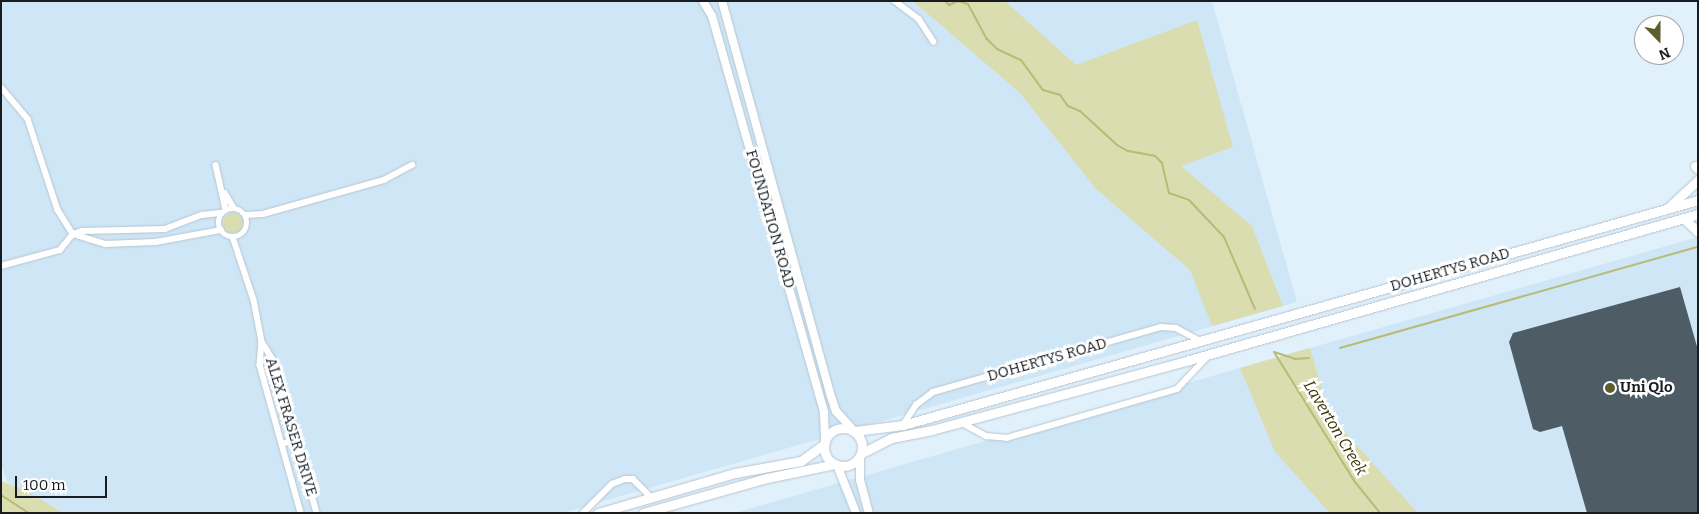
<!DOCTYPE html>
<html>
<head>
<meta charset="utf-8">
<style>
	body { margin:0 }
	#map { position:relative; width:1699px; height:514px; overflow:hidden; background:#e1f1fc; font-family:Bitter,serif }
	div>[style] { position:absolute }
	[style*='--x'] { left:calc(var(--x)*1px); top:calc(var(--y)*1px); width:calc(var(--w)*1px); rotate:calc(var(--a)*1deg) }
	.built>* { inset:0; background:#cfe6f6 }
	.green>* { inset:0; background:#daddaf }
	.round { border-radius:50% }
	.stream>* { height:2px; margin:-1px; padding:0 1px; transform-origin:1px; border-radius:1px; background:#b7bb75 }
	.building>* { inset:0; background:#4e5c65 }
	.roads { filter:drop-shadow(0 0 1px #b6c5d0) drop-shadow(0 0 1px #b6c5d0) }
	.street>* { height:5.5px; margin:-2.75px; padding:0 2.75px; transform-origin:2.75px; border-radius:2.75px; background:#fff }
	.street>.ring { margin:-2.75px; padding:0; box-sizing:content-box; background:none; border:5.5px solid #fff; border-radius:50% }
	.secondary>* { height:8px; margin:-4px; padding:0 4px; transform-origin:4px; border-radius:4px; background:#fff }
	.primary>* { height:9px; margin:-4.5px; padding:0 4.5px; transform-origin:4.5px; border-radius:4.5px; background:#fff }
	.primary>.ring { margin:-4.5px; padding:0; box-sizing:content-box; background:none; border:9px solid #fff; border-radius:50% }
	.dots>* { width:14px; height:14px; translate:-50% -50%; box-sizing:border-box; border:2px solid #fff; border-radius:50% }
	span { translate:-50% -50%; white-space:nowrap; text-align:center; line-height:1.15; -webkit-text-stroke:5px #fff; paint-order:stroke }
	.street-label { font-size:15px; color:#161c20 }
	.poi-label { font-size:15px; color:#161c20; font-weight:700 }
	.left { translate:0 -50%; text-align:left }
	.water-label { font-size:16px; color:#363700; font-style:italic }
	.frame { position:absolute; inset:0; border:2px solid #161c20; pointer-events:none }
	.north { position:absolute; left:1634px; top:15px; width:50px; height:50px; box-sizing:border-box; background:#fff; border:1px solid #a2a4a6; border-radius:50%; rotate:158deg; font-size:14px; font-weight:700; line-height:20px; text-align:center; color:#161c20 }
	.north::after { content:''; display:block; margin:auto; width:18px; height:22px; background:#5c5e2b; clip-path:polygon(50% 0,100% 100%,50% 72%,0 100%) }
	.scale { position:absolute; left:15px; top:476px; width:92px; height:22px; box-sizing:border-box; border:2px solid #161c20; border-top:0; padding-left:6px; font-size:15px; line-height:18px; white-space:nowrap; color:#161c20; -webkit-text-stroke:4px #fff; paint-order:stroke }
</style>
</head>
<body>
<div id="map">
	<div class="built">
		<div style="clip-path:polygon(1px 1px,1212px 1px,1297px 302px,562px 513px,63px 513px,7px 482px,1px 463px)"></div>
		<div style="clip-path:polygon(1698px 237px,1698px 513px,734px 513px,1240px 368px)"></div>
	</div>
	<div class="green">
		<div style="clip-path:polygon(913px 1px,1005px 1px,1076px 65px,1197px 20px,1233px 147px,1181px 166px,1252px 226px,1283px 306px,1212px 326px,1190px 270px,1096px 189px,1020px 93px)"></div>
		<div class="round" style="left:223px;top:213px;width:20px;height:20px"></div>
		<div style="clip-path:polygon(1310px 348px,1330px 416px,1418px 513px,1330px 513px,1275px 452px,1240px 368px)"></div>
		<div style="clip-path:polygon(1px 481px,27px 491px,63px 513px,1px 513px)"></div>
	</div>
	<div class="stream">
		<div style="--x:945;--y:1;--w:6;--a:45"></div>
		<div style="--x:949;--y:5;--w:10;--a:-24"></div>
		<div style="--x:958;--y:1;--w:10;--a:17"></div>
		<div style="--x:968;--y:4;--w:40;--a:62"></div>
		<div style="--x:987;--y:39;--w:14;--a:45"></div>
		<div style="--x:997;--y:49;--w:26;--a:25"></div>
		<div style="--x:1021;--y:60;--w:37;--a:54"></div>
		<div style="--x:1043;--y:90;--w:18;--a:16"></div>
		<div style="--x:1060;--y:95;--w:14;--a:54"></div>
		<div style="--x:1068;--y:106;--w:13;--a:23"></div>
		<div style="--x:1080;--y:111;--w:50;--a:42.6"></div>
		<div style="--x:1117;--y:145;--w:13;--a:29"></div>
		<div style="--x:1128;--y:151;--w:27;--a:10"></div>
		<div style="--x:1155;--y:156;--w:10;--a:45"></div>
		<div style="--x:1162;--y:163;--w:31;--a:77"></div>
		<div style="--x:1169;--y:193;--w:21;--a:19"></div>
		<div style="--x:1189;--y:200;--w:51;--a:46.6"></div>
		<div style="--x:1224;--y:237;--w:78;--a:66.7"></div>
		<div style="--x:1340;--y:348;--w:371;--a:-15.8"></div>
		<div style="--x:1274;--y:352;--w:153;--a:58.1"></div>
		<div style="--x:1355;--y:482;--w:40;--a:51"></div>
		<div style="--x:1274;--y:352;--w:22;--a:18"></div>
		<div style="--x:1295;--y:359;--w:14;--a:-4"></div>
		<div style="--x:1;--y:495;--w:33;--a:33"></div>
	</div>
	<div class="building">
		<div style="clip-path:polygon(1680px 287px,1698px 350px,1698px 513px,1587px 513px,1562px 426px,1540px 432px,1533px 429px,1509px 342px,1513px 333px)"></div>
	</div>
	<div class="roads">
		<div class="street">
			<div style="--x:895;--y:1;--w:30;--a:37"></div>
			<div style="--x:919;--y:19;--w:27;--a:57"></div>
			<div style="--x:1;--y:87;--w:42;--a:49.8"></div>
			<div style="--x:28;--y:119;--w:96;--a:71.8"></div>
			<div style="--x:58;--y:210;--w:28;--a:58"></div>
			<div style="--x:73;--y:234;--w:34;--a:17"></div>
			<div style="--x:105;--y:244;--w:51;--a:-2.2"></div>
			<div style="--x:156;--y:242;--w:66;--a:-10.5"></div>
			<div style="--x:216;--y:165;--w:46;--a:77.5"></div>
			<div style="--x:225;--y:193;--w:17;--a:59"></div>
			<div class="ring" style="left:219px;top:209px;width:22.5px;height:22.5px"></div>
			<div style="--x:246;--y:215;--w:17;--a:-3"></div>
			<div style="--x:263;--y:214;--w:126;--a:-15.7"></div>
			<div style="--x:384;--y:180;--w:32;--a:-28"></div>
			<div style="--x:233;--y:237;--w:66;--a:71.6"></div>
			<div style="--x:254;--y:300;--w:43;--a:79.2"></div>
			<div style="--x:262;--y:342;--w:23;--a:95"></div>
			<div style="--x:260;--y:365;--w:154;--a:74.5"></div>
			<div style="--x:1;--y:266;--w:61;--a:-15.2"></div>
			<div style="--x:60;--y:250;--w:21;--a:-51"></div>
			<div style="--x:73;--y:234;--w:9;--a:-18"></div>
			<div style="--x:82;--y:231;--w:83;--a:-1.4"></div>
			<div style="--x:165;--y:229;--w:40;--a:-21"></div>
			<div style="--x:202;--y:215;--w:20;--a:-6"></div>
			<div style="--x:262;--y:342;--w:22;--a:58"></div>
			<div style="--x:274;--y:361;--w:158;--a:74.2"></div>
			<div style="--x:960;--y:422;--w:30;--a:28"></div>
			<div style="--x:986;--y:436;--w:21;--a:5"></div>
			<div style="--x:1007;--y:438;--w:177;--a:-16.1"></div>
			<div style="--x:1177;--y:389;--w:45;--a:-46.8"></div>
			<div style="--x:903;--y:425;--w:24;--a:-57"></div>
			<div style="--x:916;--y:405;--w:21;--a:-37"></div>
			<div style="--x:933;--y:392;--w:237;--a:-15.9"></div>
			<div style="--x:1161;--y:327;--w:15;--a:4"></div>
			<div style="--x:1176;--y:328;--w:27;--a:28"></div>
			<div style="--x:282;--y:444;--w:15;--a:-16"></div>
			<div style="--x:583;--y:513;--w:41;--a:-45"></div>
			<div style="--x:612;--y:484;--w:14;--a:-21"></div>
			<div style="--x:625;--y:479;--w:8;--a:0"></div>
			<div style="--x:633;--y:479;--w:25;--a:45"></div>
		</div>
		<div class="secondary">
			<div style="--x:703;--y:1;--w:17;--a:59"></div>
			<div style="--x:712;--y:16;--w:412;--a:74.2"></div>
			<div style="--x:824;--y:412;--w:28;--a:88"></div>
			<div style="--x:722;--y:1;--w:410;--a:74.6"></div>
			<div style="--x:831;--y:396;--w:16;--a:72"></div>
			<div style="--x:836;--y:411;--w:24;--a:48"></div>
			<div style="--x:860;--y:457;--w:23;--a:90"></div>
			<div style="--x:860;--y:480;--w:34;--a:75"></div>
			<div style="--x:837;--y:465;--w:52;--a:68.4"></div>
		</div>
		<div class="primary">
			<div style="--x:1695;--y:166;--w:4;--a:45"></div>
			<div style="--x:1668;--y:208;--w:41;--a:-43"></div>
			<div style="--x:1683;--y:218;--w:21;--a:43"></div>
			<div class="ring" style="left:824px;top:428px;width:29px;height:29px"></div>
			<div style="--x:855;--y:431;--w:48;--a:-7.1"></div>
			<div style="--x:903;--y:425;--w:826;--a:-15.8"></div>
			<div style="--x:862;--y:453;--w:33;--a:-27"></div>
			<div style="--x:891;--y:438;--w:42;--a:-11"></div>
			<div style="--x:932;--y:430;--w:266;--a:-15.2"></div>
			<div style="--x:1189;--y:360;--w:530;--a:-16"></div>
			<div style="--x:598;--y:513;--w:143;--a:-16.3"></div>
			<div style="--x:735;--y:473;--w:67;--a:-10.3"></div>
			<div style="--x:801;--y:461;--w:29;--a:-36"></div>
			<div style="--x:643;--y:513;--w:129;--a:-15.8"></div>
			<div style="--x:767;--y:478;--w:69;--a:-11.6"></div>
		</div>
	</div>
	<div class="dots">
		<div style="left:1610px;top:388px;background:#5c5e2b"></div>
	</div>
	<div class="street-label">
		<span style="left:770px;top:219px;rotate:74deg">FOUNDATION ROAD</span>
		<span style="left:1450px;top:270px;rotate:-16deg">DOHERTYS ROAD</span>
		<span style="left:1047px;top:360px;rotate:-16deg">DOHERTYS ROAD</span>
		<span style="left:291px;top:427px;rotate:73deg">ALEX FRASER DRIVE</span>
	</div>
	<div class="poi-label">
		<span class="left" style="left:1620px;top:388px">Uni Qlo</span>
	</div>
	<div class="water-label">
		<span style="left:1335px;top:428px;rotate:59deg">Laverton Creek</span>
	</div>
	<div class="frame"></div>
	<div class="north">N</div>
	<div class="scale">100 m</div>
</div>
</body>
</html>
